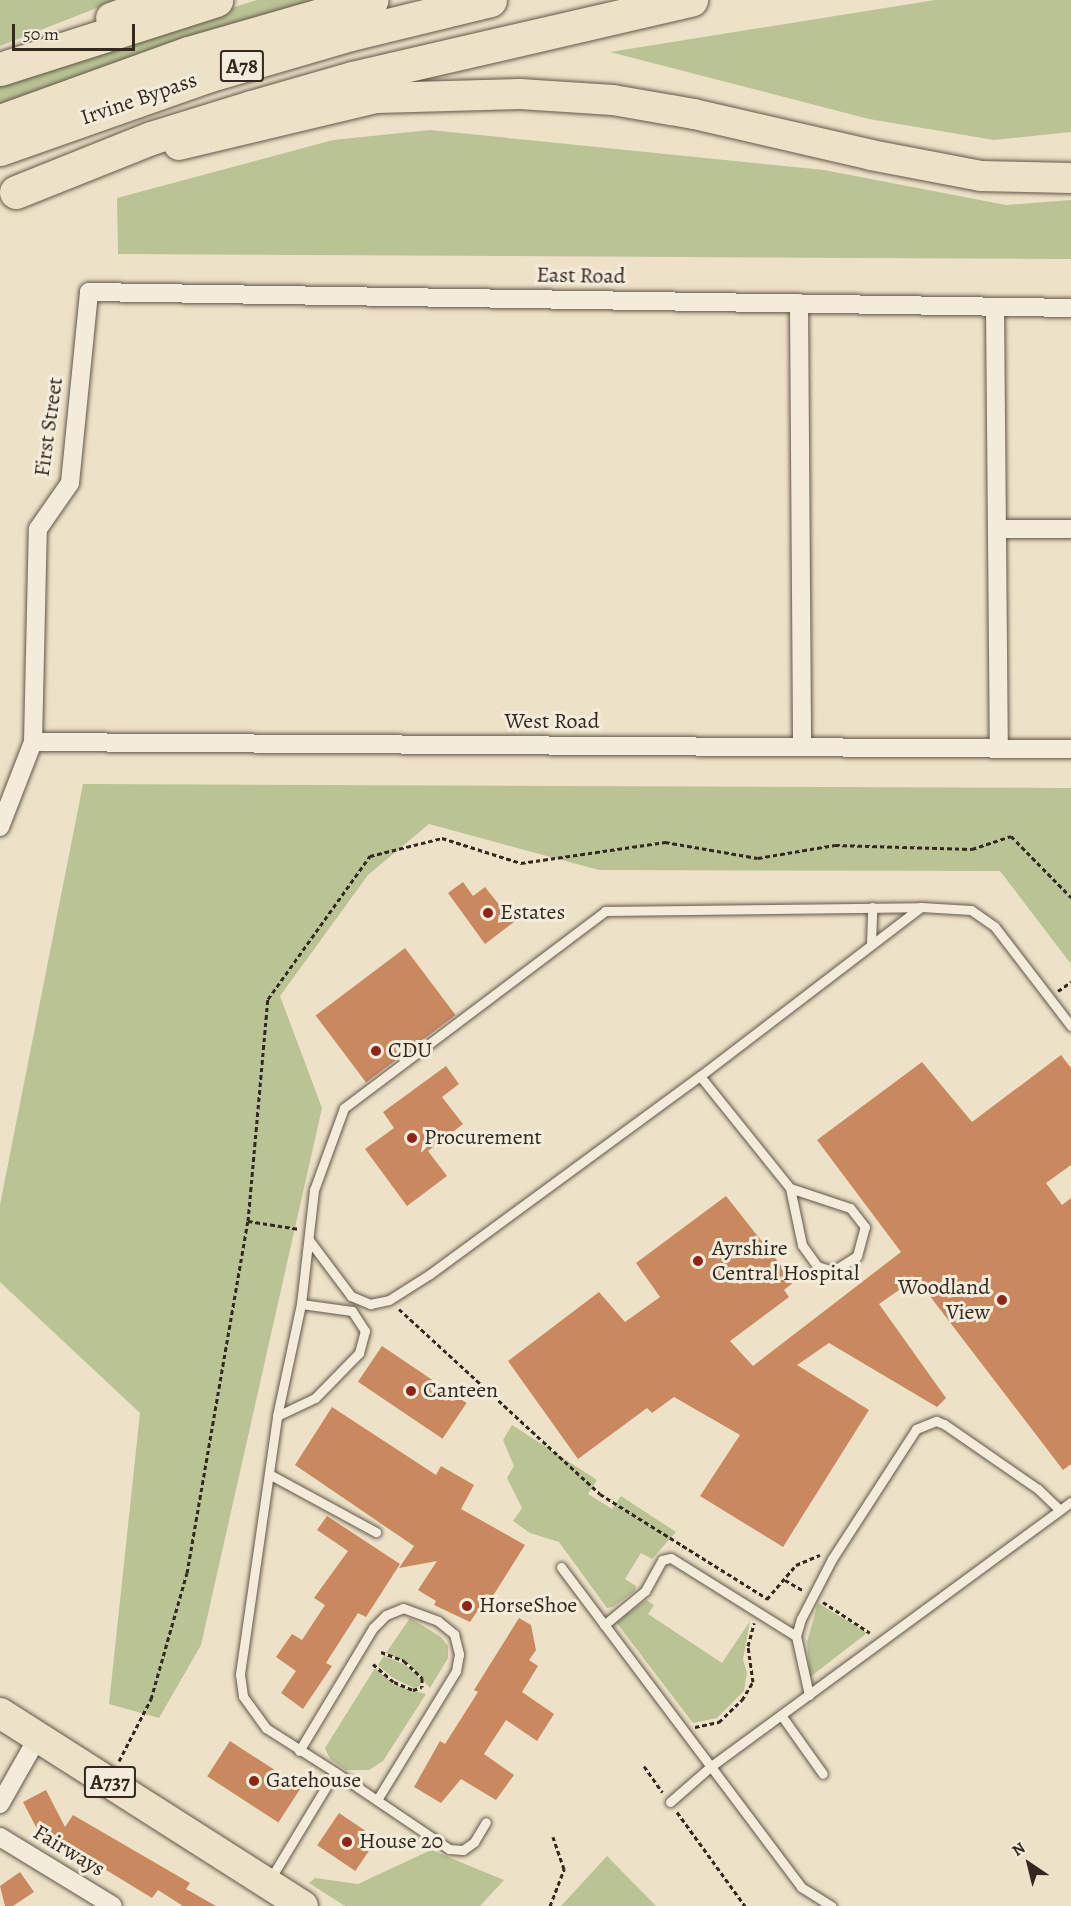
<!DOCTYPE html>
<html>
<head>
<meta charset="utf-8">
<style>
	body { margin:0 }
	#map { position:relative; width:1071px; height:1906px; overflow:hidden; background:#ede2c7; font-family:Alegreya,serif }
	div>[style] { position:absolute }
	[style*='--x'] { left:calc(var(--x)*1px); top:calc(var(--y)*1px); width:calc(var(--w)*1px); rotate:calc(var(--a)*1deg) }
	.green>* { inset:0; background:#b9c394 }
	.building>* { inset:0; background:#ca885f; transform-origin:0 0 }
	.path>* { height:3px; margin-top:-1.5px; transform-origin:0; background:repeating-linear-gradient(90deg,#342921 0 4.5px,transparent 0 7.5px) }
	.roads { filter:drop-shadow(0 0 2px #62574a) drop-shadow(0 0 2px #62574a) }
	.lane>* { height:9px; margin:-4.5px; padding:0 4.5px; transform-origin:4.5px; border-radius:4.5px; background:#f3ecdb }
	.street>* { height:18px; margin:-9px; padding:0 9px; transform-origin:9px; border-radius:9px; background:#f3ecdb }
	.primary>* { height:30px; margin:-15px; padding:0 15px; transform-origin:15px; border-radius:15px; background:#ede2c7 }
	.highway>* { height:33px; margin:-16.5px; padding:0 16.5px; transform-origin:16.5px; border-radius:16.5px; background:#ede2c7 }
	.dots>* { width:16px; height:16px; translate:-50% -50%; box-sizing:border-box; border:3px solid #f3ecdb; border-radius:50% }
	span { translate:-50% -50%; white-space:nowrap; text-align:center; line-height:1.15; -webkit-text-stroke:6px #f3ecdb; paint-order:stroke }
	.shield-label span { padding:2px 4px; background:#f3ecdb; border:2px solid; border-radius:4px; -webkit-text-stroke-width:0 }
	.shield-label { font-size:21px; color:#342921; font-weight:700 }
	.street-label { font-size:22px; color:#342921 }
	.poi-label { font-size:22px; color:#342921 }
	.left { translate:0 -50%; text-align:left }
	.right { translate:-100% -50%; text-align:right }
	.north { position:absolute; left:999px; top:1834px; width:60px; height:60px; -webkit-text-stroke:4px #f3ecdb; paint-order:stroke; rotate:325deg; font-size:16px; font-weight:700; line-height:24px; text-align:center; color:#342921 }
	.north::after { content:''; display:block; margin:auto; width:21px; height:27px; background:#342921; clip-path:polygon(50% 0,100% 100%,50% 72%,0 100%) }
	.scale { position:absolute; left:12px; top:24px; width:123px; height:27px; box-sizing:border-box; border:3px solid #342921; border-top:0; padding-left:8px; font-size:18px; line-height:21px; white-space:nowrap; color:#342921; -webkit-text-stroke:4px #f3ecdb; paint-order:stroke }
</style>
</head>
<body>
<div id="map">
	<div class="green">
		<div style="clip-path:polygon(0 0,117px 0,0 46px)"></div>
		<div style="clip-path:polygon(257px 0,317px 0,0 105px,0 81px)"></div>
		<div style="clip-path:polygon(935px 0,1071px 0,1071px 132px,994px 140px,869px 119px,610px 52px)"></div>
		<div style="clip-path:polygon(430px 130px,824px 170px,1006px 205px,1071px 200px,1071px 259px,118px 254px,117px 198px,333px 140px)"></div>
		<div style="clip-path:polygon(83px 784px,1071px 788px,1071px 964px,1000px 871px,599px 870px,429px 824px,368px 875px,280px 996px,322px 1108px,201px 1645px,159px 1718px,109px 1704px,140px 1413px,0 1282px,0 1205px)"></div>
		<div style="clip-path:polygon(512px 1425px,597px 1480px,588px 1494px,612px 1509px,621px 1496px,676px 1532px,652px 1559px,641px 1553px,625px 1579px,636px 1586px,635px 1591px,613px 1607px,607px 1608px,559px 1542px,530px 1533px,513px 1521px,522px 1508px,507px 1478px,514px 1466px,503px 1440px)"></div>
		<div style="clip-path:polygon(646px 1600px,654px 1605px,648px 1614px,722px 1663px,750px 1621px,743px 1659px,747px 1673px,744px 1691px,717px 1718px,693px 1723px,616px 1622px)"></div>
		<div style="clip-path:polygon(818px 1603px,867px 1633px,810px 1677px,807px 1642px)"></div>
		<div style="clip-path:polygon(410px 1618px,441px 1637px,448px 1646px,448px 1658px,430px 1688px,408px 1663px,386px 1653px)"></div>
		<div style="clip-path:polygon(384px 1656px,406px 1665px,421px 1680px,420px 1686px,414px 1688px,393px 1678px,378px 1665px)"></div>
		<div style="clip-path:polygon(375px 1668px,394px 1685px,426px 1694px,383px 1761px,369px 1770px,346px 1770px,330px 1759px,325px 1748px)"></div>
		<div style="clip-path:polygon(431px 1850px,504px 1880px,480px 1906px,345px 1906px,309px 1883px,315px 1878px,358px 1884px)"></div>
		<div style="clip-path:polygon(607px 1856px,656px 1906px,561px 1906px)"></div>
	</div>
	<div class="building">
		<div style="clip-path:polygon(463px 882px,473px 896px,485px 887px,501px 907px,506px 903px,518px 919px,485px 944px,448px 893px)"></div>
		<div style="left:405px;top:948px;width:84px;height:112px;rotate:53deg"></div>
		<div style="clip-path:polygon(1061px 1055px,1071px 1068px,1071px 1165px,1046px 1183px,1062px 1205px,1071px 1198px,1071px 1464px,1063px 1470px,916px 1278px,879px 1304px,946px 1398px,937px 1407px,829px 1343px,797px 1365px,869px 1410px,783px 1547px,700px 1496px,740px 1435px,674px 1397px,652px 1413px,647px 1408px,578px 1459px,508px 1361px,599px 1292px,625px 1322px,660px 1297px,636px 1263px,726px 1196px,794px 1282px,784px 1290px,789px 1297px,730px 1341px,753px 1366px,901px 1252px,817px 1140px,922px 1062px,972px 1122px)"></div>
		<div style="clip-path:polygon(446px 1066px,459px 1084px,442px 1097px,463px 1124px,428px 1151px,447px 1176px,407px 1206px,365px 1149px,394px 1128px,383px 1112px)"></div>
		<div style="left:382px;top:1346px;width:102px;height:43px;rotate:34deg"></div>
		<div style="clip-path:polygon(332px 1407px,436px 1475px,441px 1466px,474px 1485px,461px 1509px,525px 1545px,484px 1610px,480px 1607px,470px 1622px,434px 1605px,436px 1601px,418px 1590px,437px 1561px,399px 1568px,414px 1546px,295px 1465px)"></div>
		<div style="clip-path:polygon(327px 1516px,400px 1564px,366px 1617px,358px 1613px,326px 1663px,332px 1666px,303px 1709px,281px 1693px,296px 1671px,276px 1657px,292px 1634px,302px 1640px,325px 1605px,314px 1598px,348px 1551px,317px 1530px)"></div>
		<div style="clip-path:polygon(519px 1618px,531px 1625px,536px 1650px,529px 1660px,538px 1666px,522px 1692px,554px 1714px,537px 1741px,506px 1720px,484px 1754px,514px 1775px,496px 1800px,461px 1779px,441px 1803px,414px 1787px,440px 1741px,445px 1744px,478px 1692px,474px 1690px)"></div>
		<div style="left:230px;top:1741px;width:85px;height:42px;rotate:33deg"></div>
		<div style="clip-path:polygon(46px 1790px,65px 1827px,73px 1815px,190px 1883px,186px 1889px,216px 1906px,183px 1906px,158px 1890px,152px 1898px,36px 1827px,23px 1802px)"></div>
		<div style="left:339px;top:1813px;width:46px;height:39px;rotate:34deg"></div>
		<div style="clip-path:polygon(20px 1872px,34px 1892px,13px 1906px,5px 1906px,0 1886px)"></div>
	</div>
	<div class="path">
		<div style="--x:1058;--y:991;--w:16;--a:-35"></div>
		<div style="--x:248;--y:1221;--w:52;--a:8.9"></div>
		<div style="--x:399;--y:1309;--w:273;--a:42.6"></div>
		<div style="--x:600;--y:1494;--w:198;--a:32"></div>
		<div style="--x:785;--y:1580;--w:20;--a:30"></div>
		<div style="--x:767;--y:1599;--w:45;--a:-49.5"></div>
		<div style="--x:796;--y:1565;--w:26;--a:-23"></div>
		<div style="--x:823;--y:1602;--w:56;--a:33.4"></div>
		<div style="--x:381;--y:1652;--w:25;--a:21"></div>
		<div style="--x:404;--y:1661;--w:25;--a:43"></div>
		<div style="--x:422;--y:1678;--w:9;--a:90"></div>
		<div style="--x:373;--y:1664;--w:28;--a:41"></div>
		<div style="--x:394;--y:1682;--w:21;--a:23"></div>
		<div style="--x:413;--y:1690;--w:9;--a:-18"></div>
		<div style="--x:695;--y:1727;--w:25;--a:-12"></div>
		<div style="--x:719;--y:1722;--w:32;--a:-44"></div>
		<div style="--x:742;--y:1700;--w:21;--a:-59"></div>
		<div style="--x:753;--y:1682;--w:36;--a:-98"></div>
		<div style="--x:748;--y:1646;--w:24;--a:-75"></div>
		<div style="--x:119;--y:1761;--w:70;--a:-62.7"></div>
		<div style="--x:151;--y:1699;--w:131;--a:-74.1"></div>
		<div style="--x:187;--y:1573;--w:357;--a:-80.2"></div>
		<div style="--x:248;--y:1221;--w:223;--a:-84.9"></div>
		<div style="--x:268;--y:999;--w:176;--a:-54.5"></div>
		<div style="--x:370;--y:856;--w:74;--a:-14"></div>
		<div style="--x:442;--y:838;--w:83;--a:17.6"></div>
		<div style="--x:521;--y:863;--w:146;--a:-8.3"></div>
		<div style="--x:665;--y:842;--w:94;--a:9.8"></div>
		<div style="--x:758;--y:858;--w:78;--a:-9.6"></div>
		<div style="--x:835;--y:845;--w:137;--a:1.7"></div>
		<div style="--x:972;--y:849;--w:41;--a:-18.4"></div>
		<div style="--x:1011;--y:836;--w:86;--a:45.5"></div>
		<div style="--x:644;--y:1766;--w:32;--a:55"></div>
		<div style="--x:677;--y:1812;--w:116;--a:54.1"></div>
		<div style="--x:550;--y:1906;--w:40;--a:-69"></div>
		<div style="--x:564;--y:1869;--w:34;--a:-109"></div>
	</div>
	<div class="roads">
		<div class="lane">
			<div style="--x:871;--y:944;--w:37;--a:-88"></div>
			<div style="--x:700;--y:1076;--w:144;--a:51.2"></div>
			<div style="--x:790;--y:1188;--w:58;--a:78.1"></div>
			<div style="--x:802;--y:1245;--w:26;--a:54"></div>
			<div style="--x:817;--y:1266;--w:17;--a:17"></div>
			<div style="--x:833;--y:1271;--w:28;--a:-32"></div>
			<div style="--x:857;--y:1256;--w:30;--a:-75"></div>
			<div style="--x:865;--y:1227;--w:24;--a:-128"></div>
			<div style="--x:850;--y:1208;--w:63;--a:-161.6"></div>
			<div style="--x:309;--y:1240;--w:70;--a:53.1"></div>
			<div style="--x:351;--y:1296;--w:21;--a:23"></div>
			<div style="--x:370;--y:1304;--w:19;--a:-12"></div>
			<div style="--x:389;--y:1300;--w:49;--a:-32.4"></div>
			<div style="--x:430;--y:1274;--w:335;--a:-36.3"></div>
			<div style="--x:700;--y:1076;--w:278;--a:-37.4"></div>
			<div style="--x:277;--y:1416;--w:42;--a:-25.3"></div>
			<div style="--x:315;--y:1398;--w:63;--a:-45.6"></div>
			<div style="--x:359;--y:1353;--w:23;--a:-75"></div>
			<div style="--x:365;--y:1331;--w:24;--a:-123"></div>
			<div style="--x:352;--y:1311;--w:51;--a:-172.2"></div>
			<div style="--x:269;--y:1474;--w:122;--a:28.5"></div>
			<div style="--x:561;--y:1567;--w:400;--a:53.1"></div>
			<div style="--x:801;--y:1887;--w:36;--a:32"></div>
			<div style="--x:604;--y:1625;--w:53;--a:-39.7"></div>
			<div style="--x:645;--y:1591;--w:35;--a:-61"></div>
			<div style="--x:662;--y:1560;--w:9;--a:-13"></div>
			<div style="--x:671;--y:1558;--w:147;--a:32"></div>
			<div style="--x:809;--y:1695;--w:60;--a:-102.4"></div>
			<div style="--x:796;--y:1636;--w:18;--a:-74"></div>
			<div style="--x:801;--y:1619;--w:68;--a:-62.7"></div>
			<div style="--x:832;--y:1559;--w:155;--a:-57.1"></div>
			<div style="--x:916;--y:1429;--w:22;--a:-22"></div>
			<div style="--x:936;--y:1421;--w:9;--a:21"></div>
			<div style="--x:944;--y:1424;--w:114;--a:34.7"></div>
			<div style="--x:1038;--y:1489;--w:30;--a:44"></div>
			<div style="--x:781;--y:1715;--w:72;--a:54.6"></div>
			<div style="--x:299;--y:1751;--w:144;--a:-59"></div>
			<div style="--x:373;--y:1628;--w:18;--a:-45"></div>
			<div style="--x:386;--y:1615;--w:18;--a:-22"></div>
			<div style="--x:403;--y:1608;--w:37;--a:20"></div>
			<div style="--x:438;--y:1621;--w:21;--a:39"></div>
			<div style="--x:454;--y:1634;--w:21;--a:76"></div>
			<div style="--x:459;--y:1654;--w:17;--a:100"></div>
			<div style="--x:456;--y:1671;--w:151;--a:121.5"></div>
			<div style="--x:335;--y:1772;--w:138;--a:34"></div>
			<div style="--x:449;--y:1849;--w:14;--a:4"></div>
			<div style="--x:463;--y:1850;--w:14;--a:-36"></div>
			<div style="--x:474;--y:1842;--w:23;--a:-59"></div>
			<div style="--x:670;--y:1802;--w:53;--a:-41.2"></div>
			<div style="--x:710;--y:1767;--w:448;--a:-36.3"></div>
			<div style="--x:269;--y:1881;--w:127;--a:-58.8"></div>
			<div style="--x:335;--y:1772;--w:82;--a:-147.5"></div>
			<div style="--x:266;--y:1728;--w:39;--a:-126"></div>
			<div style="--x:243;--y:1696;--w:22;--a:-98"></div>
			<div style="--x:240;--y:1674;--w:261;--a:-81.8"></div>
			<div style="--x:277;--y:1416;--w:115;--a:-77.9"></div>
			<div style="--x:301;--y:1304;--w:115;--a:-83.5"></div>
			<div style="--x:314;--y:1190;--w:87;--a:-69.9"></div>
			<div style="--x:344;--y:1108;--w:327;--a:-37"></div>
			<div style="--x:605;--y:911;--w:316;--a:-0.7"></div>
			<div style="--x:921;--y:907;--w:50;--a:3.4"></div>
			<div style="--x:971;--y:910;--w:29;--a:35"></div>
			<div style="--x:995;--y:927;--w:125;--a:52.5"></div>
		</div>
		<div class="street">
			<div style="--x:799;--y:303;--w:444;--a:89.6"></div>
			<div style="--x:995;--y:307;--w:442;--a:89.5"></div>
			<div style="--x:997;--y:529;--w:74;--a:0"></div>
			<div style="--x:33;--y:742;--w:1038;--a:0.39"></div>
			<div style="--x:0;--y:827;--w:91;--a:-68.8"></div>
			<div style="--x:33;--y:742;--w:213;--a:-88.7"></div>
			<div style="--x:38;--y:529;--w:56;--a:-55.2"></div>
			<div style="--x:70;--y:483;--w:192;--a:-84.3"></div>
			<div style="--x:89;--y:292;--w:982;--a:0.93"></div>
			<div style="--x:0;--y:1804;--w:77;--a:-60.4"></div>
			<div style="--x:0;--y:1837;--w:132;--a:31.4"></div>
		</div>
		<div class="primary">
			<div style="--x:111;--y:18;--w:52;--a:-20.2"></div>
			<div style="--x:179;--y:145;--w:204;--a:-13.4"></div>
			<div style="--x:377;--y:98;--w:143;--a:-1.6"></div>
			<div style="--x:520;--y:94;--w:93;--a:3.7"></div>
			<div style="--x:613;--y:100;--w:82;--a:9.8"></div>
			<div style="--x:694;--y:114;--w:182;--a:13"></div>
			<div style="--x:871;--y:155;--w:112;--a:10.8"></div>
			<div style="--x:981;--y:176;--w:90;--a:1.3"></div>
			<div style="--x:0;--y:1713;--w:359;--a:32.5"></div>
		</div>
		<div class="highway">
			<div style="--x:0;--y:69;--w:227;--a:-17.7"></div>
			<div style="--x:0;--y:121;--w:200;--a:-19.9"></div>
			<div style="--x:188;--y:53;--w:191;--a:-16.1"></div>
			<div style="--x:0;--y:149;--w:219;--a:-19.4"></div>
			<div style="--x:207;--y:76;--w:150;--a:-16.3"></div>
			<div style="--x:351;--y:34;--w:143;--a:-13.7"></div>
			<div style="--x:16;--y:192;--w:145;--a:-21.8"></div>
			<div style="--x:151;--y:138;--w:105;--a:-17.2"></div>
			<div style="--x:251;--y:107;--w:105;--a:-16"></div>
			<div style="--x:352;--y:78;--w:348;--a:-13"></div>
		</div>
	</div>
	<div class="dots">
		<div style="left:488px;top:913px;background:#8f2418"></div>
		<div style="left:376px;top:1051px;background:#8f2418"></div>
		<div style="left:412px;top:1138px;background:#8f2418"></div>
		<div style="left:698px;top:1261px;background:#8f2418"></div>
		<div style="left:1002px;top:1300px;background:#8f2418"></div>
		<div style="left:411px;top:1391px;background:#8f2418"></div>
		<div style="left:467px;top:1606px;background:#8f2418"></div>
		<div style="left:254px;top:1781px;background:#8f2418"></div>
		<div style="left:347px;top:1842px;background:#8f2418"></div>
	</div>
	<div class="shield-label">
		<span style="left:242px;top:66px">A78</span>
		<span style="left:110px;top:1782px">A737</span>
	</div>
	<div class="street-label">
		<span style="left:139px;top:99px;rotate:-19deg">Irvine Bypass</span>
		<span style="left:581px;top:276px;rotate:1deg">East Road</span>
		<span style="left:49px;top:427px;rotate:-82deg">First Street</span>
		<span style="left:552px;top:722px">West Road</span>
		<span style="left:69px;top:1851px;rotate:31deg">Fairways</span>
	</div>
	<div class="poi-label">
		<span class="left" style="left:500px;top:913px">Estates</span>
		<span class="left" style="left:388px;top:1051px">CDU</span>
		<span class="left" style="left:424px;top:1138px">Procurement</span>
		<span class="left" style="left:712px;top:1261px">Ayrshire<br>Central Hospital</span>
		<span class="right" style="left:990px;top:1300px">Woodland<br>View</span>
		<span class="left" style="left:423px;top:1391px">Canteen</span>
		<span class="left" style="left:479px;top:1606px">HorseShoe</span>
		<span class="left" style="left:266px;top:1781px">Gatehouse</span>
		<span class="left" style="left:359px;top:1842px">House 20</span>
	</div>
	<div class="north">N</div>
	<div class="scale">50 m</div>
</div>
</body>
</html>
